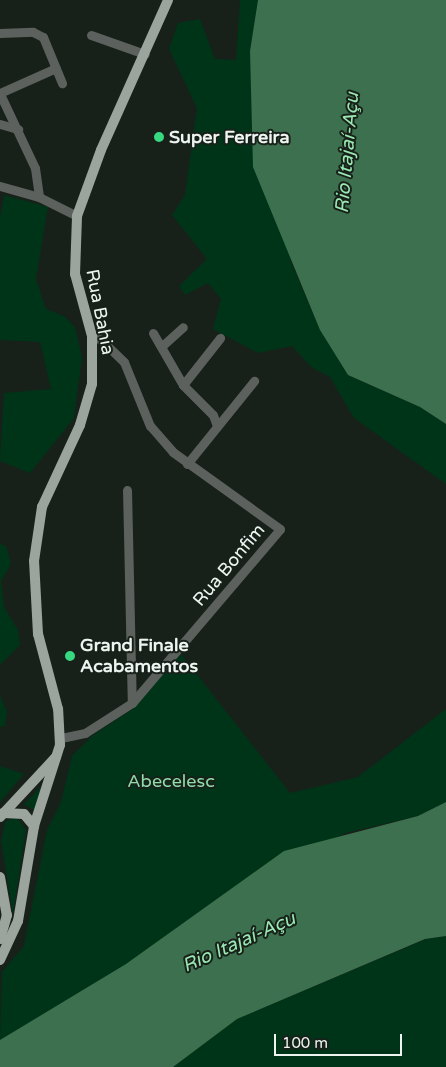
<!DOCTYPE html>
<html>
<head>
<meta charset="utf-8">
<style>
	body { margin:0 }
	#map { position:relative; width:446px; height:1067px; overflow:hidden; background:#17211a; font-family:"Varela Round",sans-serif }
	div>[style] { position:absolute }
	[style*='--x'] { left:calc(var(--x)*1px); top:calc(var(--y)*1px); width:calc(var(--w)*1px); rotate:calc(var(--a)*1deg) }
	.green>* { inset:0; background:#003418 }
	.water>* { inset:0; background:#3d704e }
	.minor>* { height:9px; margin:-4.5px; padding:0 4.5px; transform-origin:4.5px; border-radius:4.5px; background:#5c615d }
	.major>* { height:10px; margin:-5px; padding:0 5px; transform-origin:5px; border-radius:5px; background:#9ba59d }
	.dots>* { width:14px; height:14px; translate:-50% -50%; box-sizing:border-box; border:2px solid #17211a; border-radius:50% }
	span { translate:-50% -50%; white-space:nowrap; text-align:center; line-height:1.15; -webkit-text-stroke:4px #17211a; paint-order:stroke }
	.poi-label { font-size:18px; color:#eef4f0; font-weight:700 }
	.left { translate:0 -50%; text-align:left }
	.street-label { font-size:18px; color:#eef4f0 }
	.park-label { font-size:18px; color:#90dda9 }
	.water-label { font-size:19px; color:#9be8b3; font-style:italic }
	.scale { position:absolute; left:274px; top:1034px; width:128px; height:22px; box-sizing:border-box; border:2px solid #eef4f0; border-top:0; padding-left:6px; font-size:15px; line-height:18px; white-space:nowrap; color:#eef4f0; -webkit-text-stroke:4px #17211a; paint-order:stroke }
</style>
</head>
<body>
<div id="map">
	<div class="green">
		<div style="clip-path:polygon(240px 0,258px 0,250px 51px,291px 262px,320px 330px,348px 375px,420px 407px,446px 424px,446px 484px,354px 418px,330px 377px,311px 367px,292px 346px,258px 353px,213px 329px,221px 299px,208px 283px,185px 295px,179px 286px,207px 259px,172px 215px,185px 195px,197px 108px,169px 49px,178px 23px,200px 19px,215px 59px,236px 60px)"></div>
		<div style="clip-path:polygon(4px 195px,48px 207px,36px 279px,46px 309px,64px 316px,75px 327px,82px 357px,74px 418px,30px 473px,0 461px,4px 393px,51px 389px,40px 342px,0 340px,0 220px)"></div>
		<div style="clip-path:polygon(0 544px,6px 546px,11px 564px,1px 581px,4px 607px,18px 630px,20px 645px,0 665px)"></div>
		<div style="clip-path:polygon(181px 654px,290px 793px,358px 777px,446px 709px,446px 802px,418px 816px,345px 833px,0 1040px,2px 972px,24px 946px,47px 830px,61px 802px,72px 756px,92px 736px,134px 708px)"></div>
		<div style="clip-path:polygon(0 696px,7px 712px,5px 726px,0 727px)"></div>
		<div style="clip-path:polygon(0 766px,24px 774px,0 802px)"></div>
		<div style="clip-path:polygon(46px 782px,35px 811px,24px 804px)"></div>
		<div style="clip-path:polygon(12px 818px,18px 819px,26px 830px,13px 914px,1px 841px,5px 822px)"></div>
		<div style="clip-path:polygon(446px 936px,446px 1067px,173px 1067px,237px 1019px,426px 939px)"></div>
	</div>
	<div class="water">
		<div style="clip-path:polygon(258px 0,446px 0,446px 424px,420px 407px,348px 375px,320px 330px,253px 167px,250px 51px)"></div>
		<div style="clip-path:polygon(446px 802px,446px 936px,425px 939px,237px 1019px,173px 1067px,0 1067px,0 1040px,126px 964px,284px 851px,418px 816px)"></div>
	</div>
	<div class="minor">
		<div style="--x:0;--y:33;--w:33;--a:-2"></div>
		<div style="--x:33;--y:32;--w:11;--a:27"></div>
		<div style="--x:43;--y:37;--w:50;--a:67.6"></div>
		<div style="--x:91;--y:35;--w:57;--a:19.4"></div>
		<div style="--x:0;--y:93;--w:61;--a:-24.1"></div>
		<div style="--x:0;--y:94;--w:82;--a:64.7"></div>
		<div style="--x:35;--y:168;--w:29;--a:82"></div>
		<div style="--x:0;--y:124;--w:19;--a:16"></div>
		<div style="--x:0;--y:186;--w:41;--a:15.8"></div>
		<div style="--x:39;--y:197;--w:42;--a:26.6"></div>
		<div style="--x:153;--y:333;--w:60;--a:60"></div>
		<div style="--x:183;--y:385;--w:42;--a:45"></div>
		<div style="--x:213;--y:415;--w:12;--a:70"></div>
		<div style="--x:162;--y:346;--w:28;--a:-42"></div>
		<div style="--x:183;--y:385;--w:60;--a:-51.8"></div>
		<div style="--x:187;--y:464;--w:107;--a:-51.1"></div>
		<div style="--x:127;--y:490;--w:213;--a:88.7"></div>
		<div style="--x:61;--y:738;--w:25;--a:-12"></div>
		<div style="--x:85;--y:733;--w:56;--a:-32.6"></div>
		<div style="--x:132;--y:703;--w:228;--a:-49.6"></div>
		<div style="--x:280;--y:529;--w:132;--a:-144.3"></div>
		<div style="--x:173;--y:452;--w:35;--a:-131"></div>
		<div style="--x:150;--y:426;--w:69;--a:-112.1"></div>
		<div style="--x:124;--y:362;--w:32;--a:-136"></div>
		<div style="--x:101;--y:340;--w:10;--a:-156"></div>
	</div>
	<div class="major">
		<div style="--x:3;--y:813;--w:21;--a:3"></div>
		<div style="--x:24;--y:814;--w:16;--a:50"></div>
		<div style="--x:0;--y:817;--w:82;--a:-47"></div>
		<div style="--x:0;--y:877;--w:39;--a:80"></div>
		<div style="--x:7;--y:915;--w:25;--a:106"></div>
		<div style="--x:0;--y:960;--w:43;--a:-65.2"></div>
		<div style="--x:18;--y:921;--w:96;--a:-80.4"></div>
		<div style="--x:34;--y:826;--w:85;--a:-72.2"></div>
		<div style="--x:60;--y:745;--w:36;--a:-93"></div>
		<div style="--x:58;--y:709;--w:78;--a:-104.9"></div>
		<div style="--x:38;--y:634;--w:73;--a:-93.1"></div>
		<div style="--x:34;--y:561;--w:55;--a:-81.6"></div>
		<div style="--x:42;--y:507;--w:90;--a:-65.1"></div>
		<div style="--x:80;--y:425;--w:43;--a:-73.7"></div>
		<div style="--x:92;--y:384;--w:48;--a:-90"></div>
		<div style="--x:92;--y:336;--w:64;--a:-105.3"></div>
		<div style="--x:75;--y:274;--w:58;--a:-88"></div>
		<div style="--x:77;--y:216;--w:70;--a:-70"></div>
		<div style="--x:101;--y:150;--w:164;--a:-65.9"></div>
	</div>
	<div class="dots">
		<div style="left:159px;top:137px;background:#38d880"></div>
		<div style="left:70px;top:656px;background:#38d880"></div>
	</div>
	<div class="poi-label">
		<span class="left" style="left:169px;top:137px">Super Ferreira</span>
		<span class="left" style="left:80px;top:656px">Grand Finale<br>Acabamentos</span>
	</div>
	<div class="street-label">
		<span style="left:100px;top:312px;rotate:79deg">Rua Bahia</span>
		<span style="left:229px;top:565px;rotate:-50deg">Rua Bonfim</span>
	</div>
	<div class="park-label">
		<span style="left:171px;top:781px">Abecelesc</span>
	</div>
	<div class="water-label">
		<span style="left:348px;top:153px;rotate:-85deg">Rio Itajaí-Açu</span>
		<span style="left:239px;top:943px;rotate:-24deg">Rio Itajaí-Açu</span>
	</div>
	<div class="scale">100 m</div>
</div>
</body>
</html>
